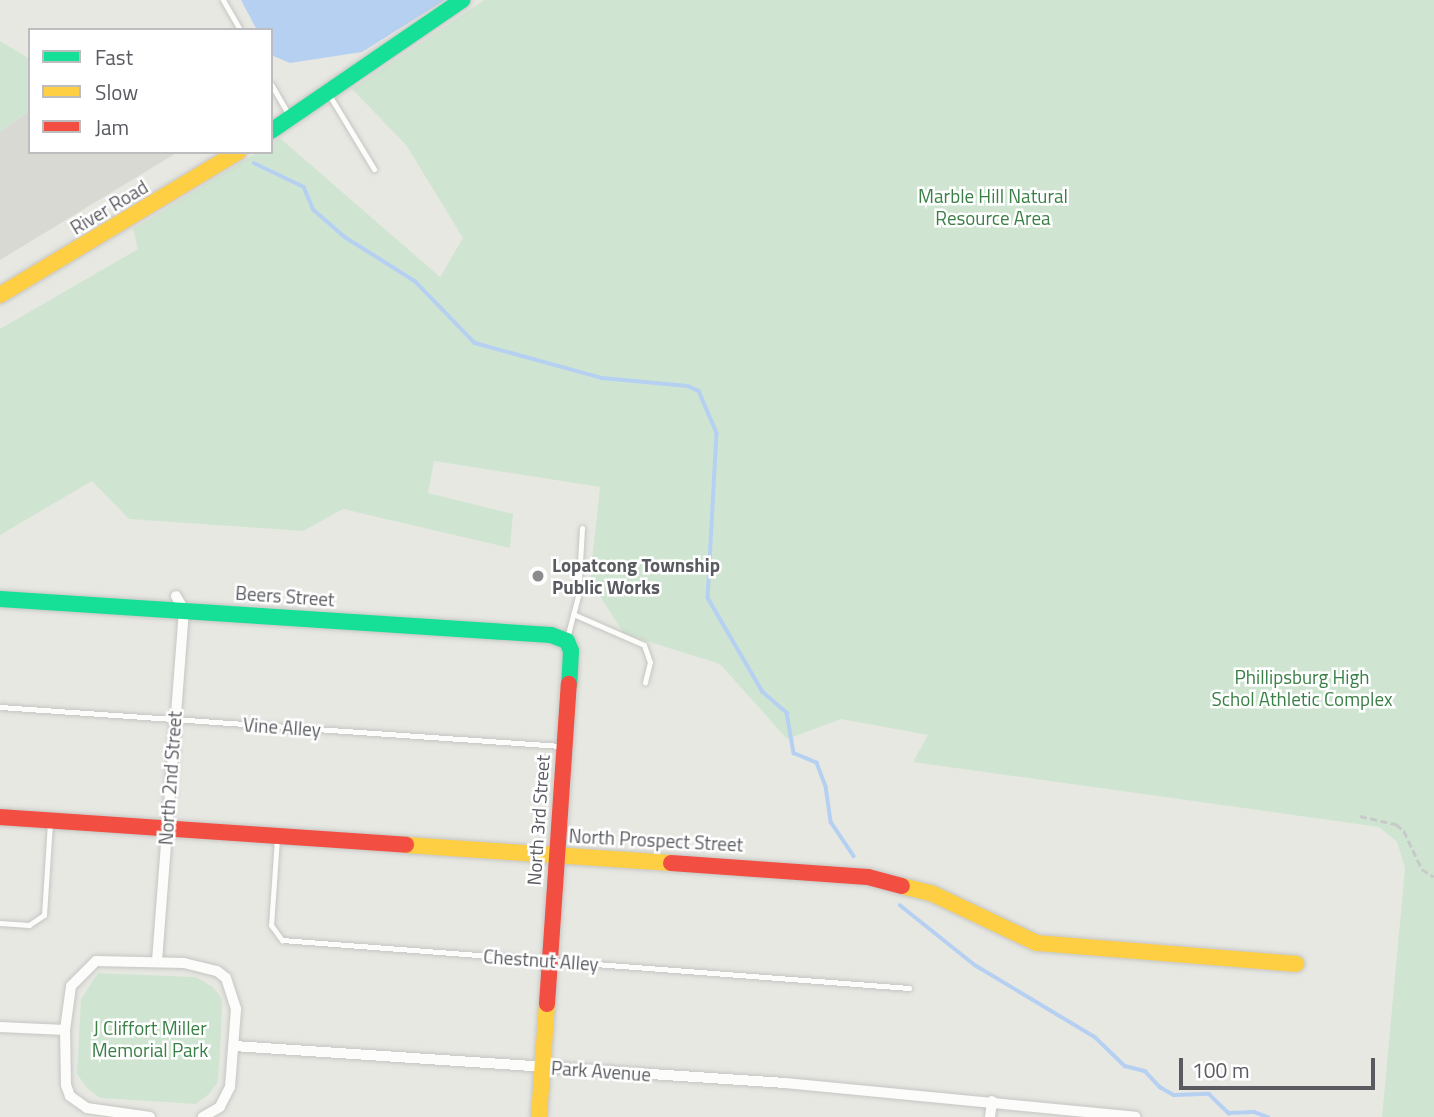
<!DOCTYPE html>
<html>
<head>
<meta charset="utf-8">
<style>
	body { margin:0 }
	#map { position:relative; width:1434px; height:1117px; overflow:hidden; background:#e8e8e3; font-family:"Titillium Web",sans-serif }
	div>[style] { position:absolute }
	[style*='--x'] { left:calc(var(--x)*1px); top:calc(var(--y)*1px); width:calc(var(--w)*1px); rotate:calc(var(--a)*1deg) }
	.industrial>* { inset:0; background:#d9d9d4 }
	.green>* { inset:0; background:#d0e5d1 }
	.water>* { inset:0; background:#b6d0f2 }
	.stream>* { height:3.5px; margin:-1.75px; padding:0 1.75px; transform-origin:1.75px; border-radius:1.75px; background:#b6d0f2 }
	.path>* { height:2.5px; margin-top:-1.25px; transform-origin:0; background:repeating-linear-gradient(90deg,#c6cac9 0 7px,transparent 0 10.5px) }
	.roads { filter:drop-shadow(0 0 2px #c5c5c3) drop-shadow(0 0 2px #c5c5c3) }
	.lane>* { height:5px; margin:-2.5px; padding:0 2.5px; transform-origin:2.5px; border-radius:2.5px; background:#fcfcfb }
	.street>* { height:10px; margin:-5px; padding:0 5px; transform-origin:5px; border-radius:5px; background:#fcfcfb }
	.fast>* { height:16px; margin:-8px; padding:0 8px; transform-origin:8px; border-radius:8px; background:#16e098 }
	.slow>* { height:16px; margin:-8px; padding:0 8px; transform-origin:8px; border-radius:8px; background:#ffcf43 }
	.jam>* { height:16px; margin:-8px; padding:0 8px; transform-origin:8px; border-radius:8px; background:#f24e42 }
	.dots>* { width:19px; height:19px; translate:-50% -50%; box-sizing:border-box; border:4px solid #fff; border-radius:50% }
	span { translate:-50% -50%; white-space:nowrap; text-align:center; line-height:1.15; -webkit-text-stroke:5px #fff; paint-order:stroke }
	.park-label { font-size:19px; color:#397f46 }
	.street-label { font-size:19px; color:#595b60 }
	.poi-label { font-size:19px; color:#595b60; font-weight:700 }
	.left { translate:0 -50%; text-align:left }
	.legend { position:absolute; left:28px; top:28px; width:245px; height:126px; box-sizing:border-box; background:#fff; border:2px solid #bdbdbf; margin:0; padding:9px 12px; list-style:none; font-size:21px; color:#595b60 }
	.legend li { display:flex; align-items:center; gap:14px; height:35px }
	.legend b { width:35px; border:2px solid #bdbdbf }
	.scale { position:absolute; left:1179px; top:1058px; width:196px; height:32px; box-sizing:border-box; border:4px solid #595b60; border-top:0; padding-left:9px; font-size:21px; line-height:24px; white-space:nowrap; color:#595b60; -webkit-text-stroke:5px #fff; paint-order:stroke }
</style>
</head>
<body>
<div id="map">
	<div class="industrial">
		<div style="clip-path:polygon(30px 110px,30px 152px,178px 152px,0 260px,0 132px)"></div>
	</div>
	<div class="green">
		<div style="clip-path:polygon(484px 0,1434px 0,1434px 1117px,1382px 1117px,1405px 868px,1397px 842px,1379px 827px,913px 762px,928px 735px,841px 719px,787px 739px,720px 664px,624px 634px,590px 580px,600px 487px,434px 461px,428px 493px,513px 514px,510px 548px,343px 509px,303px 531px,129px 519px,92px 481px,0 535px,0 329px,138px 249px,133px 229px,258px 152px,271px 152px,271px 144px,280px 138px,440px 277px,463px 238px,406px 145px,352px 89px)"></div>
		<div style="clip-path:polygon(0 41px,30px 59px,30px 110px,0 132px)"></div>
		<div style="clip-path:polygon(98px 973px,196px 977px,213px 987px,222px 999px,221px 1035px,218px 1082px,209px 1094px,196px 1104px,100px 1098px,87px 1088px,77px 1074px,81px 999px)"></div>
	</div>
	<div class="water">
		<div style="clip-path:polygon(241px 0,445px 0,362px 52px,290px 63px,271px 55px,271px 30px,257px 30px)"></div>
	</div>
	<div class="stream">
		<div style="--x:254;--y:163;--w:55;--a:25.6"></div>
		<div style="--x:304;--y:187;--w:25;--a:67"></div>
		<div style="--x:314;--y:210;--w:41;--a:41.1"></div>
		<div style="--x:345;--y:237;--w:83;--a:32.2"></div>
		<div style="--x:415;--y:281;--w:86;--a:45.9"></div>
		<div style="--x:475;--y:343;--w:132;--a:15.4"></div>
		<div style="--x:602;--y:378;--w:86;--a:5.3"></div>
		<div style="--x:688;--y:386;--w:12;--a:24"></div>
		<div style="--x:699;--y:391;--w:46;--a:66.8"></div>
		<div style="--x:717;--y:433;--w:165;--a:93.1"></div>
		<div style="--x:708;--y:598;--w:109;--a:59.7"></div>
		<div style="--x:763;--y:692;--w:32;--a:41"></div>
		<div style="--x:787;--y:713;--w:41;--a:80.1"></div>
		<div style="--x:794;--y:753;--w:25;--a:23"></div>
		<div style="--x:817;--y:763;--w:25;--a:69"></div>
		<div style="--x:826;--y:786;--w:36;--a:82"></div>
		<div style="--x:831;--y:822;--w:41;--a:55.9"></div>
		<div style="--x:900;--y:905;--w:96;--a:38.7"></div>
		<div style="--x:975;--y:965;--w:140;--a:31"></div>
		<div style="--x:1095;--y:1037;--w:42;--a:44"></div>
		<div style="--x:1125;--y:1066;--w:21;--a:14"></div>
		<div style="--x:1145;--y:1071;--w:22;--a:47"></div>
		<div style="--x:1160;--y:1087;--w:16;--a:30"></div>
		<div style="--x:1174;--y:1095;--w:35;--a:-2"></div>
		<div style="--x:1209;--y:1094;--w:28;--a:44"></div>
		<div style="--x:1229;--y:1113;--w:25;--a:-2"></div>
		<div style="--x:1254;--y:1112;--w:15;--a:20"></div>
	</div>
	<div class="path">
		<div style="--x:1360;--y:816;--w:37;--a:13"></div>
		<div style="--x:1396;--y:824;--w:11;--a:41"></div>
		<div style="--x:1404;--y:831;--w:42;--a:64.7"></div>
		<div style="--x:1422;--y:869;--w:14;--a:34"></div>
	</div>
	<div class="roads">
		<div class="lane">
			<div style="--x:223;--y:0;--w:34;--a:60"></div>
			<div style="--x:271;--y:84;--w:36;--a:60"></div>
			<div style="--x:328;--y:93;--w:89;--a:58.8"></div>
			<div style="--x:573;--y:614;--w:77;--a:23.6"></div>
			<div style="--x:644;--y:645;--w:18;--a:71"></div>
			<div style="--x:650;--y:662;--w:21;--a:104"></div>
			<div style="--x:567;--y:638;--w:43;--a:-75.3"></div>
			<div style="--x:578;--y:596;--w:68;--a:-86.6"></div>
			<div style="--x:0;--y:707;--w:562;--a:3.98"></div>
			<div style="--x:277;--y:838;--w:87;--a:93.9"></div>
			<div style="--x:271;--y:925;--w:19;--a:54"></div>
			<div style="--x:282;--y:940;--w:629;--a:4.38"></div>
			<div style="--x:0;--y:923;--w:29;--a:4"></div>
			<div style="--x:29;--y:925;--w:18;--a:-34"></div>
			<div style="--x:44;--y:915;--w:92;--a:-86.3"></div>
		</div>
		<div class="street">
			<div style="--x:157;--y:961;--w:352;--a:-85.6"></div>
			<div style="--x:184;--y:610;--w:16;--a:-120"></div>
			<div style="--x:0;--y:1027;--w:65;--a:2.6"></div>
			<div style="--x:234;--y:1046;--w:552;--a:3.84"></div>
			<div style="--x:785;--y:1083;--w:352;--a:5.5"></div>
			<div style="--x:150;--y:1117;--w:64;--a:-171.9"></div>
			<div style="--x:87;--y:1108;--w:21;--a:-145"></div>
			<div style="--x:70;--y:1096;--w:12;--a:-110"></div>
			<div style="--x:66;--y:1085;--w:55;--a:-91"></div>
			<div style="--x:65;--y:1030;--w:44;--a:-82.2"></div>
			<div style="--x:71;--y:986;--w:35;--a:-45"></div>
			<div style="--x:96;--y:961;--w:88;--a:1.3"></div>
			<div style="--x:184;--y:963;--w:34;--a:14"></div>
			<div style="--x:217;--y:971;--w:11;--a:38"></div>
			<div style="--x:226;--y:978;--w:33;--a:72"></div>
			<div style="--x:236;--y:1009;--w:78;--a:94.4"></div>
			<div style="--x:230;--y:1087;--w:22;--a:117"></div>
			<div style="--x:220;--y:1107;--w:20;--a:150"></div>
			<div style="--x:990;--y:1117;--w:16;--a:-83"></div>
		</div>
		<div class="fast">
			<div style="--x:271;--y:131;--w:232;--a:-34.4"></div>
			<div style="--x:0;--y:599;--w:552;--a:3.74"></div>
			<div style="--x:551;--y:635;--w:17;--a:21"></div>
			<div style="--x:567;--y:641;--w:11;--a:68"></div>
			<div style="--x:571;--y:651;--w:33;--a:93"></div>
		</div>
		<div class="slow">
			<div style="--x:0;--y:295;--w:278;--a:-31"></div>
			<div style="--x:406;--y:845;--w:266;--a:3.9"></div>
			<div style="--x:902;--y:886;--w:30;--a:14"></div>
			<div style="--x:931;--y:893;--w:117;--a:25.3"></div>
			<div style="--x:1037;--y:943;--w:260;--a:4.6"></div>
			<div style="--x:539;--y:1117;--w:113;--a:-86"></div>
		</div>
		<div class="jam">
			<div style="--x:0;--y:817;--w:407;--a:3.9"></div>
			<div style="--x:671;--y:863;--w:197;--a:4.1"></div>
			<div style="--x:868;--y:877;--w:35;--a:15"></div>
			<div style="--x:547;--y:1004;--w:321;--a:-86.1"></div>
		</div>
	</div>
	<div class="dots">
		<div style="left:538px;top:576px;background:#8b8c8e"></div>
	</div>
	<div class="park-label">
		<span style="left:993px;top:207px">Marble Hill Natural<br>Resource Area</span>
		<span style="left:1302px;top:688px">Phillipsburg High<br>Schol Athletic Complex</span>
		<span style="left:150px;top:1039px">J Cliffort Miller<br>Memorial Park</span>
	</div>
	<div class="street-label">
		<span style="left:109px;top:207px;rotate:-31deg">River Road</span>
		<span style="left:285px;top:596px;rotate:4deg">Beers Street</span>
		<span style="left:282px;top:727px;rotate:4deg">Vine Alley</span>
		<span style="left:170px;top:778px;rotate:-86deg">North 2nd Street</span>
		<span style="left:538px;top:820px;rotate:-86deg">North 3rd Street</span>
		<span style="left:656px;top:840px;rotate:3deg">North Prospect Street</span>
		<span style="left:541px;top:960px;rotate:4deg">Chestnut Alley</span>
		<span style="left:601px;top:1071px;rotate:4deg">Park Avenue</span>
	</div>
	<div class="poi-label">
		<span class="left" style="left:552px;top:576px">Lopatcong Township<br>Public Works</span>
	</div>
	<ul class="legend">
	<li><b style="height:9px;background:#16e098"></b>Fast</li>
	<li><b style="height:9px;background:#ffcf43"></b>Slow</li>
	<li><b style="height:9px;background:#f24e42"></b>Jam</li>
	</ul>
	<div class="scale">100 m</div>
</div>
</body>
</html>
